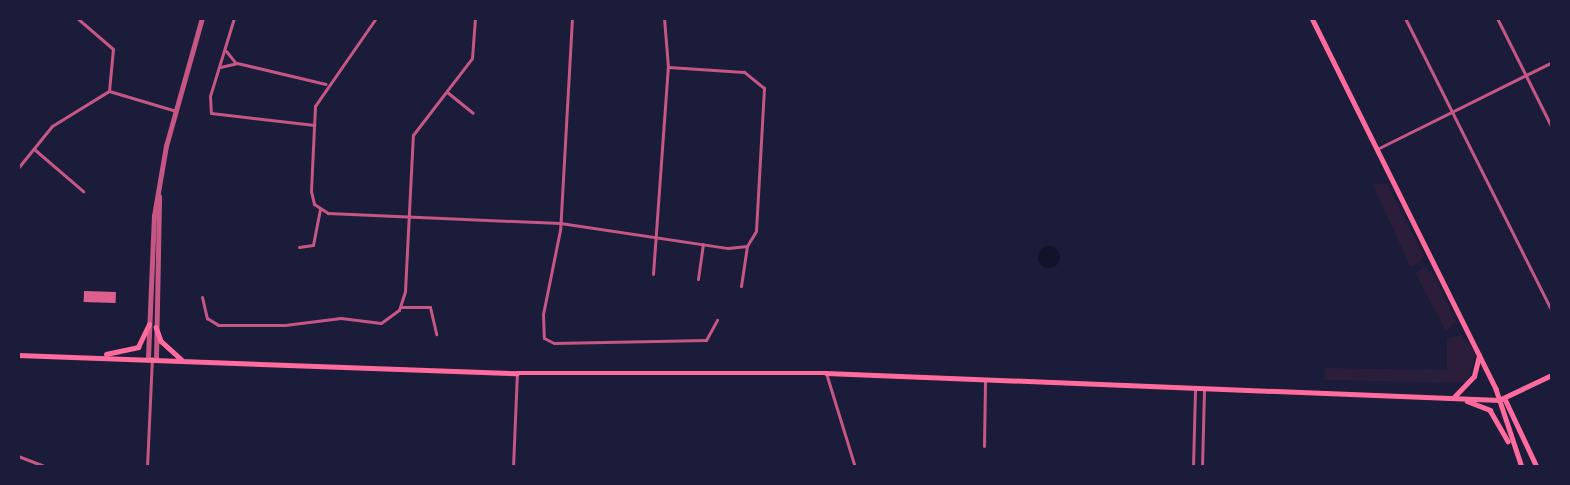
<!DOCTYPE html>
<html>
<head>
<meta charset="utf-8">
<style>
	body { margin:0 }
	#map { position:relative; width:1570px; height:485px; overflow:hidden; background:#1b1b3a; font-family:"DejaVu Sans",sans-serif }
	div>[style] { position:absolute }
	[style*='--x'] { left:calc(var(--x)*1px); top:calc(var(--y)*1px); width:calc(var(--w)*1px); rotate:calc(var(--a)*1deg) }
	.green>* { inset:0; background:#2a1e3b }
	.water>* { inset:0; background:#12122b }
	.round { border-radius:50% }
	.building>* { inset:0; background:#dd5f8e; transform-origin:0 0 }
	.minor>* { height:3px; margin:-1.5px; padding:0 1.5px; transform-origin:1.5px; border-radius:1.5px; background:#c65784 }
	.tertiary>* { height:4.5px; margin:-2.25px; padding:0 2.25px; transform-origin:2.25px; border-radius:2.25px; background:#c65784 }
	.secondary>* { height:4.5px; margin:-2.25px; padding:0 2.25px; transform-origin:2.25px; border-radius:2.25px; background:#ff6b9d }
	span { translate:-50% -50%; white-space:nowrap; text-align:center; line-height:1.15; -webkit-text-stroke:6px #1b1b3a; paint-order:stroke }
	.frame { position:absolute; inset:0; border:20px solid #1b1b3a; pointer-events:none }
</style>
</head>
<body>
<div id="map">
	<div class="green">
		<div style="clip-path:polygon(1372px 183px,1387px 184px,1424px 256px,1419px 263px,1410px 266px)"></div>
		<div style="clip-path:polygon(1424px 267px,1434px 275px,1456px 321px,1446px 331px,1415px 273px)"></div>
		<div style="clip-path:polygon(1461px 335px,1476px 353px,1468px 383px,1324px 380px,1325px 368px,1447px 370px,1447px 339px)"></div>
	</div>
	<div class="water">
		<div class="round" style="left:1038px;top:246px;width:22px;height:22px"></div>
	</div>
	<div class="building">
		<div style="left:84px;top:291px;width:32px;height:11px;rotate:2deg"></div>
	</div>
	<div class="minor">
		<div style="--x:234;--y:18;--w:82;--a:107.1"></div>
		<div style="--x:210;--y:96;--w:17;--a:87"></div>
		<div style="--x:211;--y:113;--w:104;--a:6.6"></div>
		<div style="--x:376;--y:18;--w:107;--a:124.7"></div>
		<div style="--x:315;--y:106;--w:85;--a:92.7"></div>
		<div style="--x:311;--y:191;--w:13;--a:77"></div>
		<div style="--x:314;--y:204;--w:17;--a:33"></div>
		<div style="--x:328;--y:213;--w:232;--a:2.5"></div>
		<div style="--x:560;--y:223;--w:170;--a:8.5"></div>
		<div style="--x:728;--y:248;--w:19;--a:-6"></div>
		<div style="--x:747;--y:246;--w:17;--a:-59"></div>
		<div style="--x:756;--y:231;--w:143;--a:-86.8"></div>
		<div style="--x:764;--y:88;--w:26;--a:-141"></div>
		<div style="--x:744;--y:72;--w:76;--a:-176.2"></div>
		<div style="--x:572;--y:18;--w:212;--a:93.2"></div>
		<div style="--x:560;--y:230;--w:86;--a:101.4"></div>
		<div style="--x:543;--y:314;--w:24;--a:88"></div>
		<div style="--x:544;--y:338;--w:11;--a:27"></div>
		<div style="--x:554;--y:343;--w:152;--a:-1.1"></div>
		<div style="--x:706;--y:340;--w:23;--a:-61"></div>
		<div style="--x:1405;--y:18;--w:329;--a:63.4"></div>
		<div style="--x:1497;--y:18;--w:123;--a:63.4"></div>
		<div style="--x:226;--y:51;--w:14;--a:51"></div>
		<div style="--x:220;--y:67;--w:17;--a:-13"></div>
		<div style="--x:237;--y:63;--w:91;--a:13.3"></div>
		<div style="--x:109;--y:91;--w:70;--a:16.6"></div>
		<div style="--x:447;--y:92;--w:33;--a:39"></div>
		<div style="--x:34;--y:149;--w:65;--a:40.6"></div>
		<div style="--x:1377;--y:149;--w:195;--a:-26.4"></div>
		<div style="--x:18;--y:168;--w:54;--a:-51"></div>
		<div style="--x:52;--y:126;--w:67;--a:-31.6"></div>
		<div style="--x:109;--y:91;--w:42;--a:-84.6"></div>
		<div style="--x:113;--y:49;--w:48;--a:-139.3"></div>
		<div style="--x:299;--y:247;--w:14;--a:-8"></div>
		<div style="--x:313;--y:245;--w:37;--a:-79"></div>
		<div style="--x:653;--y:274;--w:208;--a:-85.9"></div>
		<div style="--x:668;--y:67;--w:49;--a:-94.7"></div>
		<div style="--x:698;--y:279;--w:35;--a:-82"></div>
		<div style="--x:741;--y:286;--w:40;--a:-81.5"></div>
		<div style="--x:202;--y:297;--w:22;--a:77"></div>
		<div style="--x:207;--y:318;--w:13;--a:32"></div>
		<div style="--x:218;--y:325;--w:67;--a:0"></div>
		<div style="--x:285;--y:325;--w:56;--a:-7.1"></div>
		<div style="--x:341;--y:318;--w:40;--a:7.1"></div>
		<div style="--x:381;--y:323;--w:22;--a:-36"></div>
		<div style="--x:399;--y:310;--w:20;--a:-72"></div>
		<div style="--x:405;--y:291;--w:156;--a:-87.1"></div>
		<div style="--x:413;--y:135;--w:97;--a:-52.5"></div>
		<div style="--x:472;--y:58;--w:40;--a:-85.7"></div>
		<div style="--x:401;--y:307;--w:29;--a:0"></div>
		<div style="--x:430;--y:307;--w:28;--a:77"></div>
		<div style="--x:826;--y:373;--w:98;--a:72.9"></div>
		<div style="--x:984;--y:446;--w:65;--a:-89.1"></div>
		<div style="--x:18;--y:456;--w:30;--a:21"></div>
		<div style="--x:147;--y:467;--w:109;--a:-87.4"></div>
		<div style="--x:513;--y:467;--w:94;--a:-87.6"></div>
		<div style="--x:1193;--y:467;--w:79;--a:-88.5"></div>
		<div style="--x:1202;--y:467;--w:79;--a:-88.5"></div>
	</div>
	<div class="tertiary">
		<div style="--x:148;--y:358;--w:142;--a:-87.6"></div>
		<div style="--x:154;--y:216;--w:71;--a:-80.3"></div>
		<div style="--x:166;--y:146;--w:133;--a:-74.3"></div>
		<div style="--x:156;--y:358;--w:161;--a:-88.9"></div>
	</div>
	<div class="secondary">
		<div style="--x:1312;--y:18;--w:414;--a:63.6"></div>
		<div style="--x:1496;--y:389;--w:82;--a:71.6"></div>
		<div style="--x:156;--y:327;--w:15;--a:70"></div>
		<div style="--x:161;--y:341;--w:27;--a:42"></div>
		<div style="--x:106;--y:354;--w:33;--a:-12"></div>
		<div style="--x:138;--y:347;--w:25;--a:-64"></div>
		<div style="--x:18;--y:355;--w:499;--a:2.1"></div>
		<div style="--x:517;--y:373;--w:309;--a:0"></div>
		<div style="--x:826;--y:373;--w:674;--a:2.3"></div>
		<div style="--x:1499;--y:400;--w:59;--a:-25.3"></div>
		<div style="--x:1453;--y:398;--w:30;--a:-46"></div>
		<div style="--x:1474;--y:376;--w:21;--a:-76"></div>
		<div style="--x:1505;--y:399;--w:75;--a:64.8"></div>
		<div style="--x:1467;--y:401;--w:25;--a:21"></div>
		<div style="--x:1490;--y:410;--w:36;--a:60"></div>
	</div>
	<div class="frame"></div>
</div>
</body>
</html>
